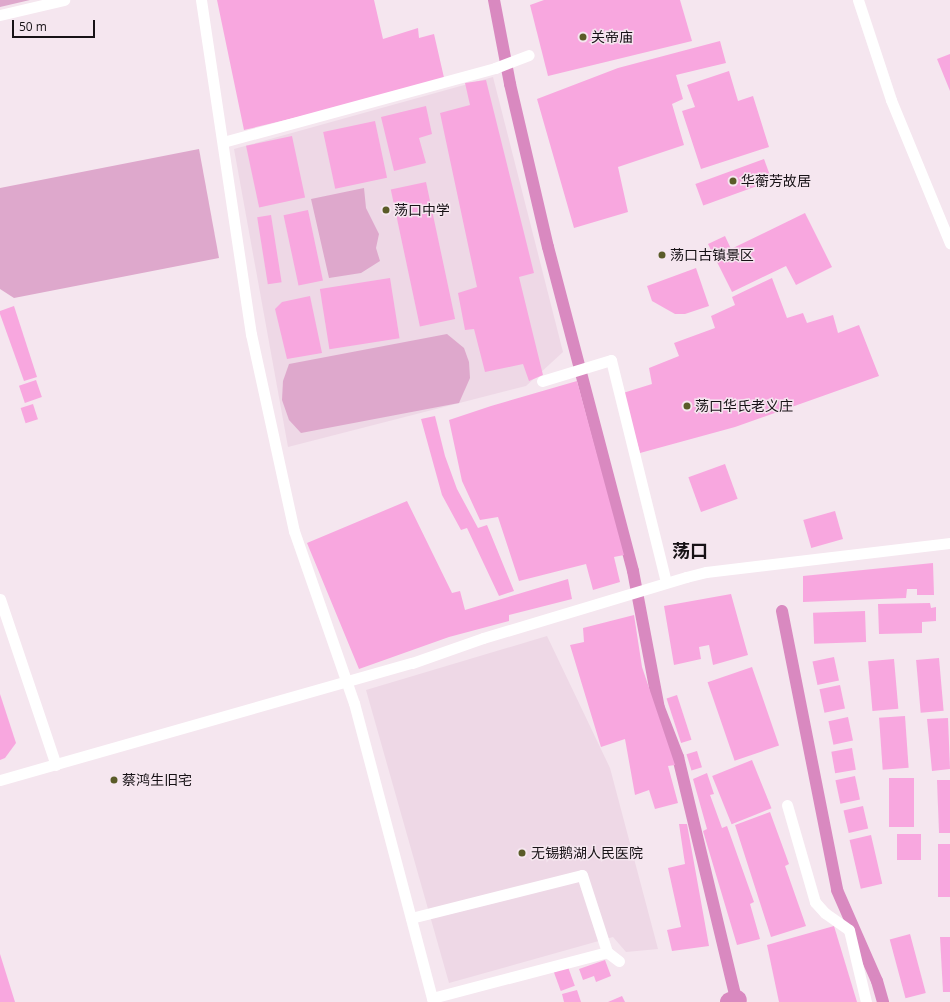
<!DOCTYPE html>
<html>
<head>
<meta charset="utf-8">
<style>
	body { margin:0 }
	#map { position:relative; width:950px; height:1002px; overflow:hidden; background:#f5e6ef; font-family:"Open Sans","Noto Sans SC",sans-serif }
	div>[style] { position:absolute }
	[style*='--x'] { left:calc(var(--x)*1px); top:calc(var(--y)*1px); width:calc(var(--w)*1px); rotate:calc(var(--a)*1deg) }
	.built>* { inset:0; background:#eed8e6 }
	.green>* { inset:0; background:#dea8cc }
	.canal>* { height:12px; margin:-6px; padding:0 6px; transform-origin:6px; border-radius:6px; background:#d989c0 }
	.river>* { height:20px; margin:-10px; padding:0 10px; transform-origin:10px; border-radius:10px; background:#d989c0 }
	.building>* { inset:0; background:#f8a7df; transform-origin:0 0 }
	.minor>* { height:11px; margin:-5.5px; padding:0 5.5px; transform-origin:5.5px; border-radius:5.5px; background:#fff }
	.dots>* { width:11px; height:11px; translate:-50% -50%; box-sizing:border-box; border:2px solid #f5e6ef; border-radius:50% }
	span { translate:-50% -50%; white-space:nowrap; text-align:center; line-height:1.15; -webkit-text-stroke:3px #f5e6ef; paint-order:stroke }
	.poi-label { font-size:14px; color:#171216 }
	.left { translate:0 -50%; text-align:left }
	.district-label { font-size:18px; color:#171216; font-weight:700 }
	.scale { position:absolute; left:12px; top:20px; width:83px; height:18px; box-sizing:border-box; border:2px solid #171216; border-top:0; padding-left:5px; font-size:12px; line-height:14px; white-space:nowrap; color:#171216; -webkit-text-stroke:3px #f5e6ef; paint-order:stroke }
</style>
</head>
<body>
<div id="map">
	<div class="built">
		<div style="clip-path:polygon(493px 77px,563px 352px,526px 386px,288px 447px,234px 149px)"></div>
		<div style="clip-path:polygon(547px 636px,610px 768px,658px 949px,626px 952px,613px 937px,449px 983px,366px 690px)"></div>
	</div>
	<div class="green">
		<div style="clip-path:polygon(0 0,30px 0,0 7px)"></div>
		<div style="clip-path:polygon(199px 149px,219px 258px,14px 298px,0 289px,0 188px)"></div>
		<div style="clip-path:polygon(364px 188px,366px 208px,379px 234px,376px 248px,380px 261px,361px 273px,329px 278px,311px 199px)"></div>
		<div style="clip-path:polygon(447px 334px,464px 348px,469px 362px,470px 378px,459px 403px,301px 433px,289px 420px,282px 400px,283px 381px,289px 364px)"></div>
	</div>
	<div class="canal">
		<div style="--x:494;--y:0;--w:86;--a:79.2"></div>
		<div style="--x:510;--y:84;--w:167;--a:76.9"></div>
		<div style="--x:548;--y:247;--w:335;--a:75.3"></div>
		<div style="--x:633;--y:571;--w:139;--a:79.3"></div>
		<div style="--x:659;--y:708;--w:53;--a:68.8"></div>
		<div style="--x:678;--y:757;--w:252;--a:76.5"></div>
		<div style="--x:782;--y:611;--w:284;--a:78.8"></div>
		<div style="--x:837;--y:890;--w:99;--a:66.3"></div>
		<div style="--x:877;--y:981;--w:22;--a:74"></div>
	</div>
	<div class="river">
		<div style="--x:730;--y:1002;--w:7;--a:-16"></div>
	</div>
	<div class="building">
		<div style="clip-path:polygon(217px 0,374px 0,383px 39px,418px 28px,419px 38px,434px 34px,445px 82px,244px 130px)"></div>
		<div style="clip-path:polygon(544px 0,680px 0,692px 41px,548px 76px,530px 5px)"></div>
		<div style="clip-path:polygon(720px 41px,726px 63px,676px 75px,683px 99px,672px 104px,684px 145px,618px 167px,628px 212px,574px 228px,537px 99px,618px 68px)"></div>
		<div style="clip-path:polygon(950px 54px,950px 91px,937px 59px)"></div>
		<div style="clip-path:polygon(729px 71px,738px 101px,753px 96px,769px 147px,701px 169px,682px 111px,695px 107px,687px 85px)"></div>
		<div style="clip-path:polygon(486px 80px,534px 273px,519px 277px,543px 375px,529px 381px,523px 364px,485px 372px,474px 329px,465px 330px,458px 293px,477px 287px,440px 113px,470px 105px,465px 83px)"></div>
		<div style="clip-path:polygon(426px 106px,432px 134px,419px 138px,426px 163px,394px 171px,381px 117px)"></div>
		<div style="left:375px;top:121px;width:58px;height:53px;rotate:78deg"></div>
		<div style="left:292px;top:136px;width:63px;height:47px;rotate:78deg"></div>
		<div style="left:764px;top:159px;width:23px;height:73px;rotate:70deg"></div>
		<div style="left:426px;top:182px;width:140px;height:36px;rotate:78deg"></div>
		<div style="left:308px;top:210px;width:72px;height:25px;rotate:78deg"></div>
		<div style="clip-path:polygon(805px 213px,832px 267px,796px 285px,786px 266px,732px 292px,708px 244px,725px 236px,731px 249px)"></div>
		<div style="left:271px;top:215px;width:68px;height:14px;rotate:81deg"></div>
		<div style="clip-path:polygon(696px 268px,709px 306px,685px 314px,675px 314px,652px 301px,647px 286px)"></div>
		<div style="left:390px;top:278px;width:61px;height:71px;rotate:81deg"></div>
		<div style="clip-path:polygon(772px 278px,787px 318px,803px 313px,807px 323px,833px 315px,838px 333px,859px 325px,879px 376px,735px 427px,640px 453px,623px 393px,652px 384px,649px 368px,679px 356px,674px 343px,715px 328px,711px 316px,735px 305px,732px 297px)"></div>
		<div style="clip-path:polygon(310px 296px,322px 353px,287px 359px,275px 309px,282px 302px)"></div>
		<div style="clip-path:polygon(14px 306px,37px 377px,24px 381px,0 314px,0 311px)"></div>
		<div style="left:36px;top:380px;width:18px;height:18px;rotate:71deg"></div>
		<div style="clip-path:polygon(577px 381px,624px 555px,614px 557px,620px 582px,593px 590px,586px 564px,519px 581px,498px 517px,480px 520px,462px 481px,449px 420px,491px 406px)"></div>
		<div style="left:33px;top:404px;width:16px;height:13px;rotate:72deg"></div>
		<div style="clip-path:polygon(435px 416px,445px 456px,457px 489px,478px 528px,487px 525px,514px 591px,499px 596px,467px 528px,461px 530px,442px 495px,421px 419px)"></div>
		<div style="left:725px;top:464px;width:37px;height:39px;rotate:70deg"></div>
		<div style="clip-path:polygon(407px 501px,452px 593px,460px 591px,465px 610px,568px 579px,572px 599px,509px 615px,509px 621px,449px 637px,359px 669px,307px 543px)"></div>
		<div style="left:835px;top:511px;width:29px;height:33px;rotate:74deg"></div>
		<div style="clip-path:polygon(933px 563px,934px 595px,917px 595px,917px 589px,907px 589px,906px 598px,803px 602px,803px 576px)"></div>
		<div style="clip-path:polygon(731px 594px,748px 655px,713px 665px,709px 645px,699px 647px,701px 659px,674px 665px,664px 606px)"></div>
		<div style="clip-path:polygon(930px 603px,931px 608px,936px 607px,936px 621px,922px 622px,922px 633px,879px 634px,878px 604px)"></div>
		<div style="left:865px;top:611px;width:31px;height:52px;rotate:88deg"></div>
		<div style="clip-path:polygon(634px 615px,642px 667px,675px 765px,668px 766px,678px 803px,655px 809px,649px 790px,635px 795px,625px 739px,601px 747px,570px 645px,584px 642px,583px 628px)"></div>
		<div style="left:834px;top:657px;width:24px;height:22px;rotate:78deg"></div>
		<div style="left:939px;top:658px;width:53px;height:23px;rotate:85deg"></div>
		<div style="left:894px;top:659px;width:50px;height:26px;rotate:85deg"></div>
		<div style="left:752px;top:667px;width:83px;height:47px;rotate:71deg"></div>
		<div style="left:840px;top:685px;width:24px;height:21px;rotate:78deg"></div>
		<div style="clip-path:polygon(0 694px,16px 743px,5px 758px,0 760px)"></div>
		<div style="left:677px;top:695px;width:47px;height:11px;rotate:72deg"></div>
		<div style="left:905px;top:716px;width:52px;height:26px;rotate:86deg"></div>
		<div style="left:848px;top:717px;width:24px;height:20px;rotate:78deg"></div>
		<div style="clip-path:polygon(948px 718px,950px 769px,932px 771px,927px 719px)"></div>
		<div style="left:852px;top:748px;width:22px;height:21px;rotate:80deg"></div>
		<div style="left:697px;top:751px;width:17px;height:11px;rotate:73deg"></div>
		<div style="left:752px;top:760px;width:52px;height:43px;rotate:68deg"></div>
		<div style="clip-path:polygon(707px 773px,714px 794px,710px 795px,722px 828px,727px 826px,754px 902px,750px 904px,760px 939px,737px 945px,703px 831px,707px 829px,693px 779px)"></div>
		<div style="left:855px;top:776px;width:24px;height:20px;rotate:78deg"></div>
		<div style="left:889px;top:778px;width:25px;height:49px"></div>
		<div style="clip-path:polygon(937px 780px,950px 780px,950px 833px,939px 833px)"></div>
		<div style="left:863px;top:806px;width:23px;height:20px;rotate:77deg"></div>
		<div style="clip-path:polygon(770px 812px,789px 864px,785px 866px,806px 926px,771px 937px,735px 825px)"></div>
		<div style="clip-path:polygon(679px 824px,687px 824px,709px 946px,672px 951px,667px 930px,681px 927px,668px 868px,685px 864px)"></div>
		<div style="left:897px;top:834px;width:24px;height:26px"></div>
		<div style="left:871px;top:835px;width:50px;height:22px;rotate:77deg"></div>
		<div style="left:938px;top:844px;width:12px;height:53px"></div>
		<div style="clip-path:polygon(834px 926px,857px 1002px,779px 1002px,767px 945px)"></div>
		<div style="left:910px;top:934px;width:61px;height:21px;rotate:75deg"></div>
		<div style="clip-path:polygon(940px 937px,950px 937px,950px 992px,943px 992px)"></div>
		<div style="clip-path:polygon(0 954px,15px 1002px,0 1002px)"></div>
		<div style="clip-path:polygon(605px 960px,611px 976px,596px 982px,594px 976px,583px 980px,579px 969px)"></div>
		<div style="left:568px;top:967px;width:20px;height:15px;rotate:70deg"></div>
		<div style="clip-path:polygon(577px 990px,581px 1002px,564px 1002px,562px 994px)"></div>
		<div style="clip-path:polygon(622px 996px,625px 1002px,608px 1002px)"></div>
	</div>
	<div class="minor">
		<div style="--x:201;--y:0;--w:338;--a:81.5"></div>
		<div style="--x:251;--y:334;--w:202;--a:77.7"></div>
		<div style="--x:294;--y:531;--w:182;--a:70.8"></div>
		<div style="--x:354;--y:703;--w:309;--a:75.2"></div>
		<div style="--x:858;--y:0;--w:105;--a:71.7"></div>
		<div style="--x:891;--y:100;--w:155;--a:67.6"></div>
		<div style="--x:0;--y:15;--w:66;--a:-13.2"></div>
		<div style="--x:223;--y:142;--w:282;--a:-15.2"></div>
		<div style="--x:495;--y:68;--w:36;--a:-21"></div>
		<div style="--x:542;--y:381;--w:72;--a:-16.9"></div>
		<div style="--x:611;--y:360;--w:229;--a:76.1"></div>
		<div style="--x:0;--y:599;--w:175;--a:71.4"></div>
		<div style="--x:0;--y:780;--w:428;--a:-15.9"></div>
		<div style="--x:412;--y:663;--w:75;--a:-19.4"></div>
		<div style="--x:483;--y:638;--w:212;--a:-16.7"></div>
		<div style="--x:686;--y:577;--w:21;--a:-14"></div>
		<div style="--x:706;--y:572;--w:246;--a:-6.8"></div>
		<div style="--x:787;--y:805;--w:101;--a:73.9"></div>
		<div style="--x:815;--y:902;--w:15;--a:48"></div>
		<div style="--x:825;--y:913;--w:29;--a:35"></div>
		<div style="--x:849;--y:930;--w:74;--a:76.7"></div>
		<div style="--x:411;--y:918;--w:176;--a:-14.1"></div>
		<div style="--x:582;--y:875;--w:81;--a:72"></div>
		<div style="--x:432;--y:998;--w:181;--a:-14.7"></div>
		<div style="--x:607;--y:952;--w:15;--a:37"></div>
	</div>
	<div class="dots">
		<div style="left:583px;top:37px;background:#5a5b28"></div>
		<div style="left:733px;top:181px;background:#5a5b28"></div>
		<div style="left:386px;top:210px;background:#5a5b28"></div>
		<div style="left:662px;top:255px;background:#5a5b28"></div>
		<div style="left:687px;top:406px;background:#5a5b28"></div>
		<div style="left:114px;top:780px;background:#5a5b28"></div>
		<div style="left:522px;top:853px;background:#5a5b28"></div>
	</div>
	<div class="poi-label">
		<span class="left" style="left:591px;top:37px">关帝庙</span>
		<span class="left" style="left:741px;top:181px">华蘅芳故居</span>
		<span class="left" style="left:394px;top:210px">荡口中学</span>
		<span class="left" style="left:670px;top:255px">荡口古镇景区</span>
		<span class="left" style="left:695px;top:406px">荡口华氏老义庄</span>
		<span class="left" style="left:122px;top:780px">蔡鸿生旧宅</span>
		<span class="left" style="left:531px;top:853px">无锡鹅湖人民医院</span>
	</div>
	<div class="district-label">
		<span style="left:690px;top:550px">荡口</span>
	</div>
	<div class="scale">50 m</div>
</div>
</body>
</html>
